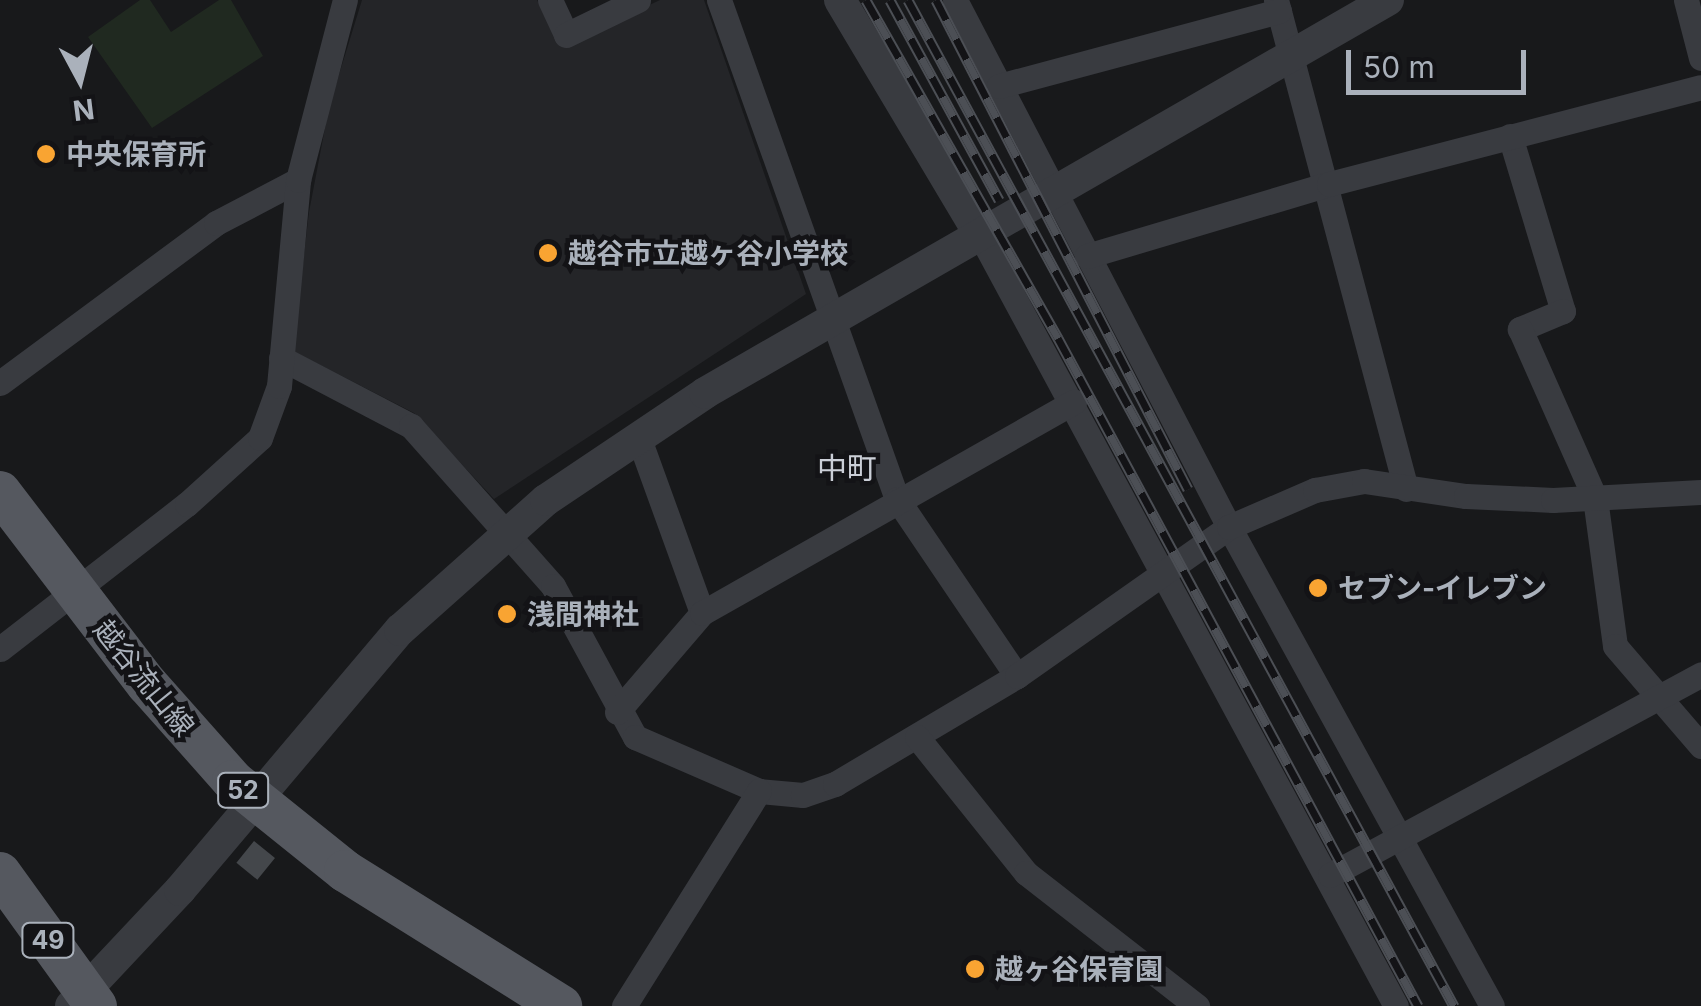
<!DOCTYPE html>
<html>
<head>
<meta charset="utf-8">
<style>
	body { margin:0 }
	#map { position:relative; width:1701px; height:1006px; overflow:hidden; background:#18191b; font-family:Inter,"Noto Sans JP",sans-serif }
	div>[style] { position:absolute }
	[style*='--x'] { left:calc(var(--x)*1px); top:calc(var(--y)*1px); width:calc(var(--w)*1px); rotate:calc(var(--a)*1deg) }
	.built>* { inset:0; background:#242528 }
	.green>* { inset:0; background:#202920 }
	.building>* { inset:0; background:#44474b; transform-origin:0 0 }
	.minor>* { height:25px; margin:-12.5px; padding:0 12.5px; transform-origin:12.5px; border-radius:12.5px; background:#393b40 }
	.tertiary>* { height:32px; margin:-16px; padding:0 16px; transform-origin:16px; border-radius:16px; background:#393b40 }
	.primary>* { height:42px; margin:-21px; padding:0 21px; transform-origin:21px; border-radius:21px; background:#55585f }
	.rail>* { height:11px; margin-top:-5.5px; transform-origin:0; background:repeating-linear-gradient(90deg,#131316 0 22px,#4c4f55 0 44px); box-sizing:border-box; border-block:2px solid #4c4f55 }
	.dots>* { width:28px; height:28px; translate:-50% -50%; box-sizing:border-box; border:5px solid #131316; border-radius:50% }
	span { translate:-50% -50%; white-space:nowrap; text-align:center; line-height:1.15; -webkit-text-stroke:9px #131316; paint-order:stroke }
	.shield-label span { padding:2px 8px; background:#131316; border:2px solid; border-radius:8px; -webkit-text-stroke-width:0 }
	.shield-label { font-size:25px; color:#aab1bb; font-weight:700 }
	.poi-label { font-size:28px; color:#aab1bb; font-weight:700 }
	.left { translate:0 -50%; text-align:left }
	.street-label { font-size:28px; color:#aab1bb }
	.neighbourhood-label { font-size:30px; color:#cbcfd7 }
	.north { position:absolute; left:30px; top:30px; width:100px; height:100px; -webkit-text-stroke:8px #131316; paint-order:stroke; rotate:173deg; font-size:28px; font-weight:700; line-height:40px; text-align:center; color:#aab1bb }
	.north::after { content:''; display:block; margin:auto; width:35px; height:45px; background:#aab1bb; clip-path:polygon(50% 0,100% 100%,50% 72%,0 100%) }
	.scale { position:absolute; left:1346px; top:50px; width:180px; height:45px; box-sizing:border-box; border:5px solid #aab1bb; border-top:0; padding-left:12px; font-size:30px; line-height:35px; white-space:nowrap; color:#aab1bb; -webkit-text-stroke:8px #131316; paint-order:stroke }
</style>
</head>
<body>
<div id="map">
	<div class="built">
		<div style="clip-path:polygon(362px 0,537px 0,563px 46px,660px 0,704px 0,806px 294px,494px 499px,414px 413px,293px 351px,309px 212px,329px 107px)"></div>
	</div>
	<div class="green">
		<div style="clip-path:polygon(140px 0,150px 0,171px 32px,219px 0,231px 0,263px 56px,152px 128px,88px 37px)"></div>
	</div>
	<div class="building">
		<div style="left:254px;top:841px;width:27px;height:28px;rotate:39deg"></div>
	</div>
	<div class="minor">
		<div style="--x:550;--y:0;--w:38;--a:65"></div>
		<div style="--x:566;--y:35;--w:80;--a:-25.9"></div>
		<div style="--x:719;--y:0;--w:530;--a:70.37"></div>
		<div style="--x:897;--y:499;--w:214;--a:55.9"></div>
		<div style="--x:955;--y:0;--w:594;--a:62.53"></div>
		<div style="--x:1229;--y:527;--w:546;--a:61.23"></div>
		<div style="--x:1276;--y:0;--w:506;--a:75.11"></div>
		<div style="--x:1686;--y:0;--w:60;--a:75.5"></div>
		<div style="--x:999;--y:86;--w:290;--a:-15"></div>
		<div style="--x:1510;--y:136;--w:183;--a:73.2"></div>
		<div style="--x:1563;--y:311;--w:47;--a:157.3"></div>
		<div style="--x:1520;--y:329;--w:185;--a:66.1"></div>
		<div style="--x:1595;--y:498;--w:149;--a:82.3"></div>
		<div style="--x:1615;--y:646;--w:132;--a:49.3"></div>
		<div style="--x:979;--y:233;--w:878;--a:61.66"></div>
		<div style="--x:1087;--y:256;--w:252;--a:-16.6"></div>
		<div style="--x:1329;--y:184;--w:384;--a:-14.6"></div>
		<div style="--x:281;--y:358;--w:147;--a:27.6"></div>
		<div style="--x:411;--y:426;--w:214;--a:48.4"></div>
		<div style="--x:553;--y:586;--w:172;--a:61.5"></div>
		<div style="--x:635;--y:737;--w:135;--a:23.5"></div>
		<div style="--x:759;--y:791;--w:44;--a:5.2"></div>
		<div style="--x:803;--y:795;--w:34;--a:-19"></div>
		<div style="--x:835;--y:784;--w:212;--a:-30.7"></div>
		<div style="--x:1017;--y:676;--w:259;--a:-35.1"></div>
		<div style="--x:1229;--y:527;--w:94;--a:-23.3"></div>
		<div style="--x:1315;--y:490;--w:50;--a:-10.4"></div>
		<div style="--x:1364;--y:481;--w:103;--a:8.4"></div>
		<div style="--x:1466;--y:496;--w:87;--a:2.6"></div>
		<div style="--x:1553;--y:500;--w:148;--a:-3.1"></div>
		<div style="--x:0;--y:383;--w:269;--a:-36.5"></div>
		<div style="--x:216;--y:223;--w:93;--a:-27.7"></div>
		<div style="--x:638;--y:436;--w:188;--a:70.1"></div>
		<div style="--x:0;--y:649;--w:237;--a:-37.8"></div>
		<div style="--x:187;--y:504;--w:98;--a:-42.1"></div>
		<div style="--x:260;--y:438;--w:55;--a:-69.9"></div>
		<div style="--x:279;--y:386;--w:207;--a:-84.7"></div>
		<div style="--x:298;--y:180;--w:186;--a:-75.4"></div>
		<div style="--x:617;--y:712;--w:130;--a:-49.4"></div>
		<div style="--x:702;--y:613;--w:428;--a:-29.6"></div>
		<div style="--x:917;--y:737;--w:174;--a:51.3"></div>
		<div style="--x:1026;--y:873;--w:217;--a:37.9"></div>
		<div style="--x:1330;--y:875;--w:422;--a:-28.4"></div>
		<div style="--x:624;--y:1006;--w:254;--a:-57.9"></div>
	</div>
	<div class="tertiary">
		<div style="--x:840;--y:0;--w:271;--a:59.2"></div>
		<div style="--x:71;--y:1006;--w:159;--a:-46.8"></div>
		<div style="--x:180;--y:890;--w:341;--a:-49.8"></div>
		<div style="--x:400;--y:630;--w:195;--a:-41.7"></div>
		<div style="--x:546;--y:500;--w:192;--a:-33.9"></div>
		<div style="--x:705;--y:393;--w:788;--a:-29.92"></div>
	</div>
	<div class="primary">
		<div style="--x:0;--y:492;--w:242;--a:52.6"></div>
		<div style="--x:147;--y:684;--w:130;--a:48.4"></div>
		<div style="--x:233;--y:781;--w:144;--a:38.8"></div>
		<div style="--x:345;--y:871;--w:255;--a:32"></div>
		<div style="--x:0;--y:873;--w:164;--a:54.2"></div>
	</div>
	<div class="rail">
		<div style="--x:866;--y:0;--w:389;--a:60.4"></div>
		<div style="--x:1058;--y:338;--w:759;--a:61.68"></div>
		<div style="--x:890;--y:0;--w:228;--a:61.4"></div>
		<div style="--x:908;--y:0;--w:1145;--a:61.51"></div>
		<div style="--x:936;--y:0;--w:550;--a:62.74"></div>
	</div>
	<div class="dots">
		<div style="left:46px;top:154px;background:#f9a432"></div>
		<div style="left:548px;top:253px;background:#f9a432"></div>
		<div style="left:1318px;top:588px;background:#f9a432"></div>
		<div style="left:507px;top:614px;background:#f9a432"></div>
		<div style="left:975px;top:969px;background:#f9a432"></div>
	</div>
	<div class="shield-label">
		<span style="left:243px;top:790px">52</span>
		<span style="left:48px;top:940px">49</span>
	</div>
	<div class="poi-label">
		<span class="left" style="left:66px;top:154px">中央保育所</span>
		<span class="left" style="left:568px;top:253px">越谷市立越ヶ谷小学校</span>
		<span class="left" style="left:1338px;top:588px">セブン-イレブン</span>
		<span class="left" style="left:527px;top:614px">浅間神社</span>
		<span class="left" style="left:995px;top:969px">越ヶ谷保育園</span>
	</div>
	<div class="street-label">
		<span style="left:144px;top:678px;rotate:51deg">越谷流山線</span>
	</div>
	<div class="neighbourhood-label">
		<span style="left:847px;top:468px">中町</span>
	</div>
	<div class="north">N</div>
	<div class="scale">50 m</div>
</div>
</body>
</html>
